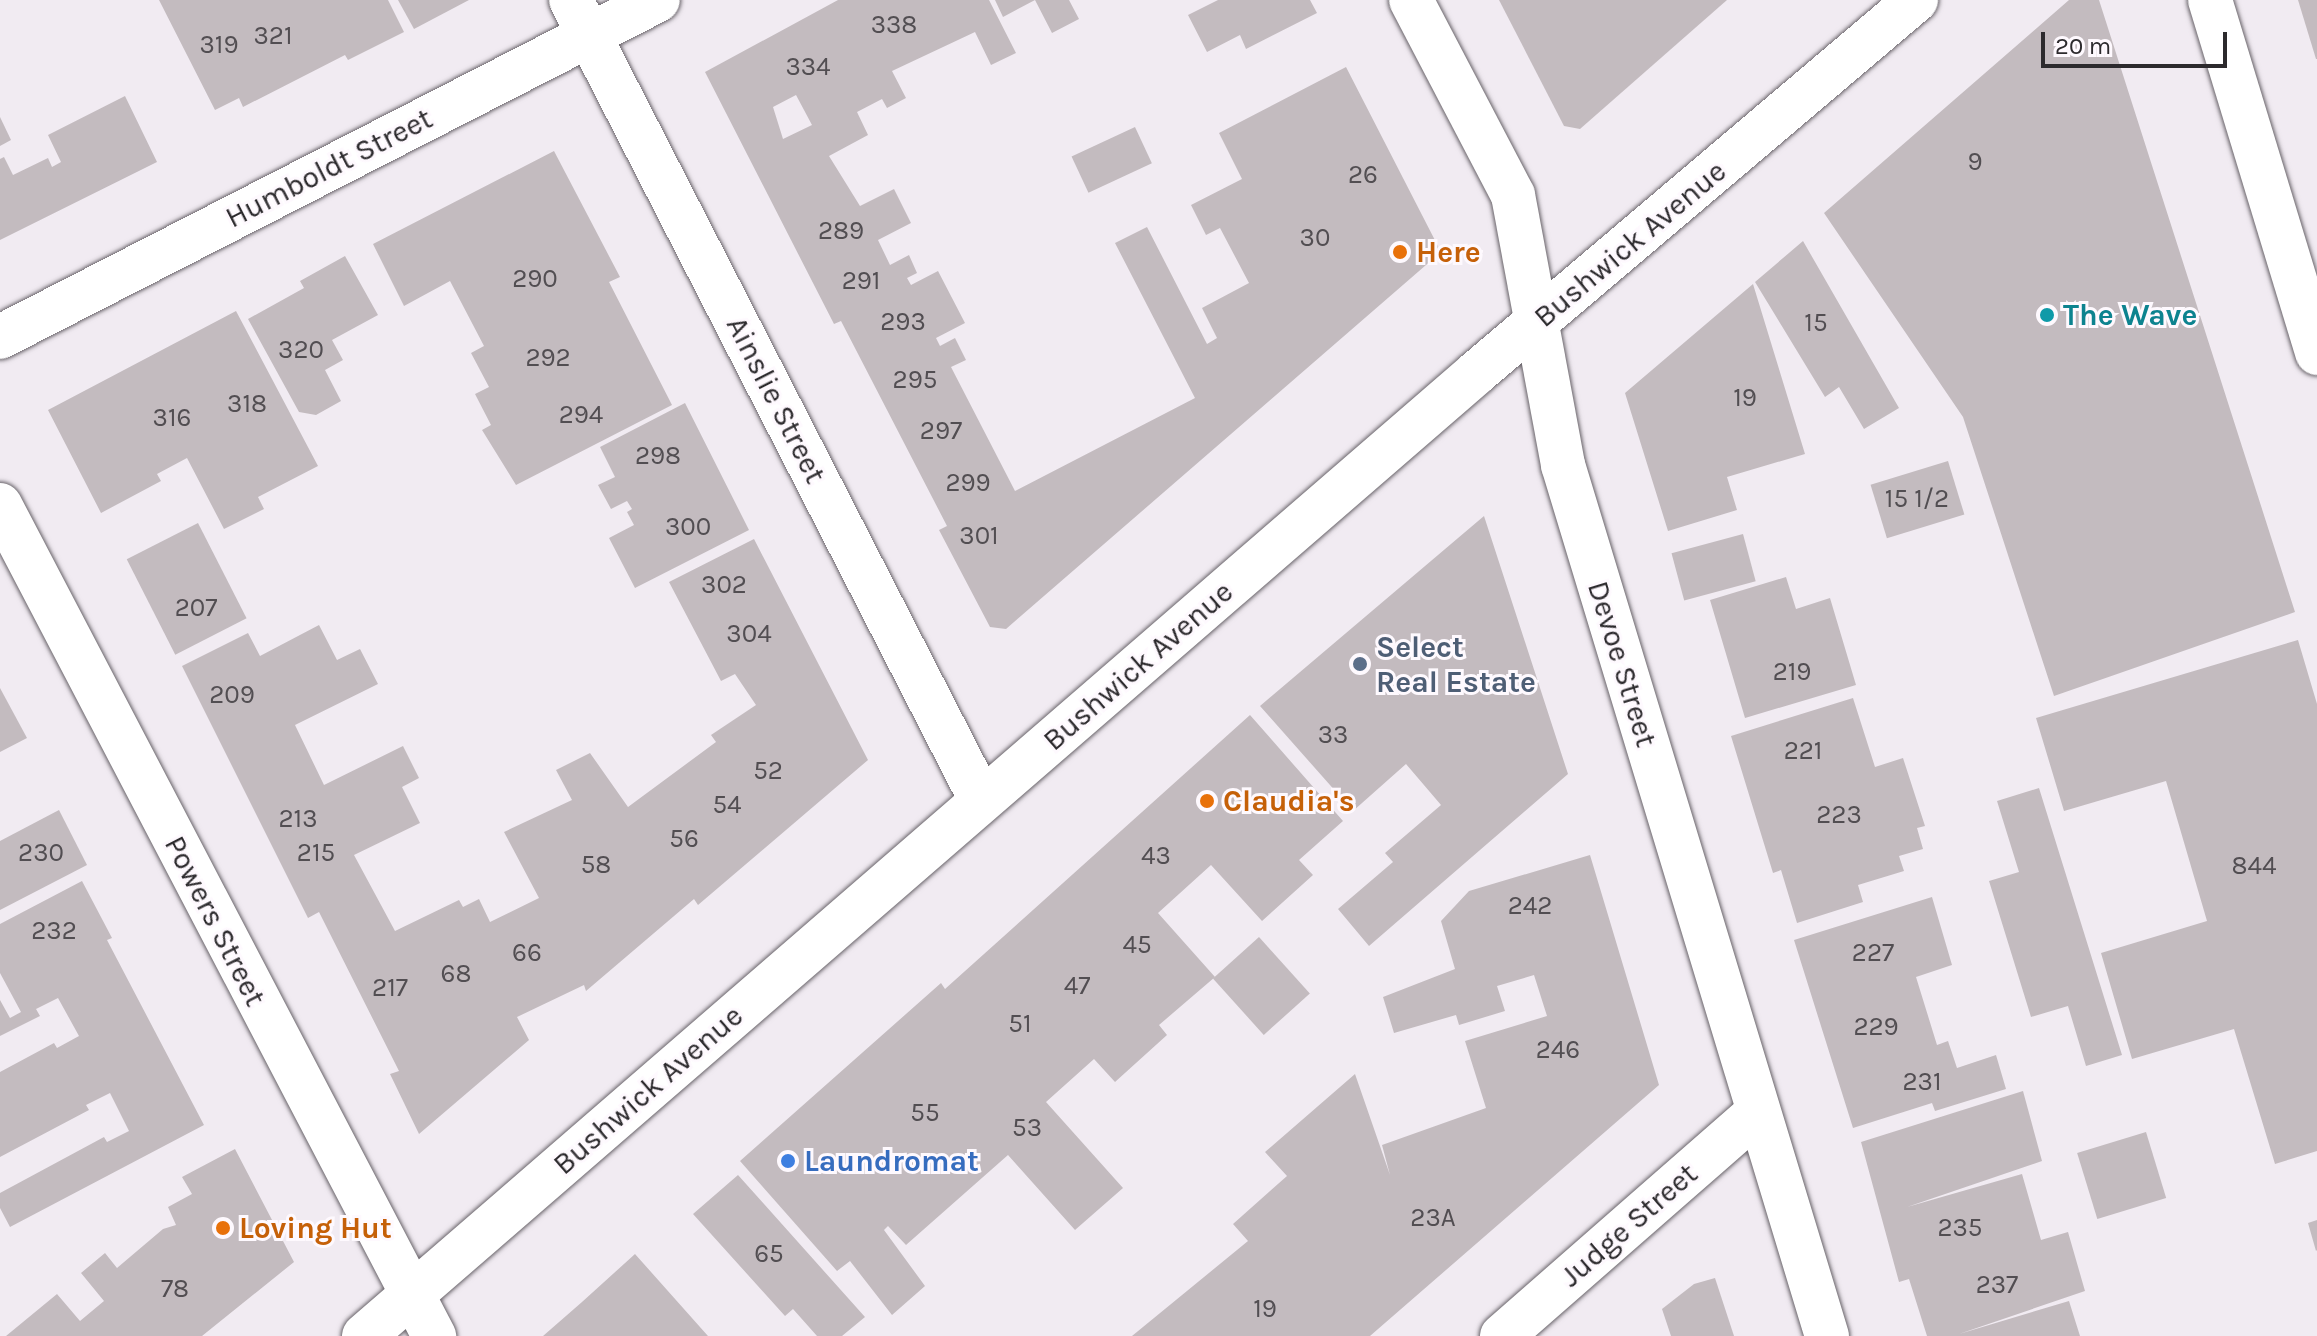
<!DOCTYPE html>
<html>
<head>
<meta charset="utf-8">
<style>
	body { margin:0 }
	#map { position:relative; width:2317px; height:1336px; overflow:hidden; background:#f1ebf2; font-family:Karla,sans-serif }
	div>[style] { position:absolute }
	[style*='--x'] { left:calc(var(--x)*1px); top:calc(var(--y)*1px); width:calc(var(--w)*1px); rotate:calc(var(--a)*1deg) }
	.building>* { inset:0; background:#c3bbbf; transform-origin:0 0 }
	.roads { filter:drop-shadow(0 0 2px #686369) drop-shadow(0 0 2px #686369) }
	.minor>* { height:44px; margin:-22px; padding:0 22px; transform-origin:22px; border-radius:22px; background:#fff }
	.major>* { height:44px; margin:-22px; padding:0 22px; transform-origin:22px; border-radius:22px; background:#fff }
	.dots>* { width:22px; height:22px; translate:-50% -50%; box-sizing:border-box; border:4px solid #fef9fe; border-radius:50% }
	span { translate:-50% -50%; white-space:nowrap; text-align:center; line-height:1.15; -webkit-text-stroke:6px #fef9fe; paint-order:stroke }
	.number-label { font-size:26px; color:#524e52 }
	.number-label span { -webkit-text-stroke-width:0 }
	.street-label { font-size:30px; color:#2c2a2d }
	.food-label { font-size:30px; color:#c56008; font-weight:700 }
	.left { translate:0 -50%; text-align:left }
	.culture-label { font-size:30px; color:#0d838f; font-weight:700 }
	.service-label { font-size:30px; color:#4e5e75; font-weight:700 }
	.shop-label { font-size:30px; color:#366cbe; font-weight:700 }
	.scale { position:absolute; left:2041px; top:32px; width:186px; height:36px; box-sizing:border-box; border:4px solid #2c2a2d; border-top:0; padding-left:10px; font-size:24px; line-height:28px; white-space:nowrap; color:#2c2a2d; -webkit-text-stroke:6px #fef9fe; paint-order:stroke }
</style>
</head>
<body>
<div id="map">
	<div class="building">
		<div style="clip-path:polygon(159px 0,388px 0,404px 32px,348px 60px,345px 55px,243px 107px,239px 98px,215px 110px)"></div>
		<div style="clip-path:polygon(398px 0,469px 0,414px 29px)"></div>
		<div style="clip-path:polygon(evenodd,838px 0,989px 0,1016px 53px,991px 65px,975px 32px,892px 71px,906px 98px,887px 108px,882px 99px,857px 112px,868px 135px,829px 156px,860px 206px,894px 189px,911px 223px,878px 240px,890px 265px,909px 255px,917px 273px,907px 278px,911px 285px,938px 271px,965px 323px,936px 338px,940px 346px,955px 338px,966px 360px,951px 367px,1015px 491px,1195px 398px,1115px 243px,1147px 227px,1207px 344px,1217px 338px,1202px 308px,1249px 283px,1220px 228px,1206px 235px,1191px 205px,1242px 179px,1219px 133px,1346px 67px,1441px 252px,1006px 629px,990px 627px,939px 530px,947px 526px,841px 321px,834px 324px,705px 72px,838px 0,796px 95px,812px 125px,783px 139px,773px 107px,796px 95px)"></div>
		<div style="clip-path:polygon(995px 0,1069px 0,1079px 19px,1052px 33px,1035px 0,1003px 17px)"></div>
		<div style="clip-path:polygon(1218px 0,1310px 0,1317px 13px,1246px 49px,1240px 35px,1207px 52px,1188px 15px)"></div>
		<div style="clip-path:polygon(1499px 0,1727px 0,1580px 129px,1564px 126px)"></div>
		<div style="clip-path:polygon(2069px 0,2099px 0,2295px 612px,2054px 696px,1963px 417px,1824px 213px)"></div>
		<div style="clip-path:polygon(2298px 0,2317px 0,2317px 59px,2316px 59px)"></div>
		<div style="clip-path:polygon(125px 96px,157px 162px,0 240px,0 159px,4px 157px,13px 175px,48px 158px,52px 167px,61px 162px,48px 135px)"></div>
		<div style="clip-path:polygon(0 117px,11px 140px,0 146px)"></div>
		<div style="left:1135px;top:127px;width:40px;height:70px;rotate:65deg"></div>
		<div style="clip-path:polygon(554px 151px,620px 277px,609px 282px,672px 405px,516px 485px,482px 430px,491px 425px,475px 394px,489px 387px,471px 353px,484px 346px,450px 281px,404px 306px,373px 244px)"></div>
		<div style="clip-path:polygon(1803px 241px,1899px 408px,1864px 429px,1839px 387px,1825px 397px,1755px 282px)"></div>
		<div style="clip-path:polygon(345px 256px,378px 315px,332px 340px,343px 360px,325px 370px,341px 401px,316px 415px,299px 412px,248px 319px,304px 288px,300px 281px)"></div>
		<div style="clip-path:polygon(1753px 284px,1805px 454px,1727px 477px,1737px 510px,1668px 531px,1625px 393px)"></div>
		<div style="clip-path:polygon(236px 311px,318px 466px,258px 497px,264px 509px,224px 529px,187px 458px,157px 474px,161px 481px,101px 513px,48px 410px)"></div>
		<div style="clip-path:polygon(685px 403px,749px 530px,635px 588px,609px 538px,634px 525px,627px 512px,632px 509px,627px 501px,611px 509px,598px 485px,615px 477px,600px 447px)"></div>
		<div style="left:1948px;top:461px;width:56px;height:81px;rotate:73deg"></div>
		<div style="clip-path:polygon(1484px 516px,1568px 774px,1369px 946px,1338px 909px,1393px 862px,1385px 853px,1441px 805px,1406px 764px,1353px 811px,1260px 706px)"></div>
		<div style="left:198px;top:523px;width:107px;height:80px;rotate:63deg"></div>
		<div style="left:1743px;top:534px;width:49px;height:74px;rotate:75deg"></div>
		<div style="clip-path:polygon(754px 539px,868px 760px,698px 905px,694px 899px,586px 991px,584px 985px,517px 1017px,529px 1040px,419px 1134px,390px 1074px,399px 1071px,319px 912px,308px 918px,182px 666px,248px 633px,260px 656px,319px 625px,337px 660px,360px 649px,378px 684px,295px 725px,324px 785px,403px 746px,419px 778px,402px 787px,420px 823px,354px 855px,395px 931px,459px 900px,463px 907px,479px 899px,490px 922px,539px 898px,504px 832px,572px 800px,556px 770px,590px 753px,628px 807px,716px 742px,711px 735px,756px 705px,735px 674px,721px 681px,669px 582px)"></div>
		<div style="clip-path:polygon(1786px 577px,1796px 609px,1830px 598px,1856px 685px,1745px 718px,1710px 600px)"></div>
		<div style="clip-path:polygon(2298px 640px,2317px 704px,2317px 1151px,2275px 1164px,2234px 1029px,2132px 1059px,2101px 953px,2207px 921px,2166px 781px,2064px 811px,2036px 718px)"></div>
		<div style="clip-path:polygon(0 688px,27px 738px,0 752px)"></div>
		<div style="clip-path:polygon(1853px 698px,1875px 767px,1903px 758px,1925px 826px,1917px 828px,1923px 849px,1899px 856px,1904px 871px,1858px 885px,1863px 902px,1797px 923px,1781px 870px,1773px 873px,1731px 736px)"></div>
		<div style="clip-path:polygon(1250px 715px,1343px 821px,1299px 860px,1313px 875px,1262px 921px,1211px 865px,1158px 913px,1215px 977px,1159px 1025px,1167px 1035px,1115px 1082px,1094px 1059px,1046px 1102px,1123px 1188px,1075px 1230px,1008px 1155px,906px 1245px,888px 1226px,884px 1230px,925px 1286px,892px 1315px,850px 1261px,837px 1271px,740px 1161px,941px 983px,945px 989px)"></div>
		<div style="clip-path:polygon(2039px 788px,2122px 1055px,2086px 1066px,2068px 1006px,2031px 1017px,1989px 881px,2019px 872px,1997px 801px)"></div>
		<div style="clip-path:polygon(59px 810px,87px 865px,0 910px,0 841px)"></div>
		<div style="clip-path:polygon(1590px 855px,1659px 1085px,1370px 1336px,1132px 1336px,1248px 1241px,1233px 1224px,1287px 1176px,1265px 1152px,1355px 1074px,1390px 1175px,1382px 1145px,1486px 1108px,1465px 1041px,1547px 1016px,1534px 975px,1497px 986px,1505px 1011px,1459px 1025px,1456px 1015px,1394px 1033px,1383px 997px,1455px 969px,1441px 921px,1469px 891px)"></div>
		<div style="clip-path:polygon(82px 881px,112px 938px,107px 940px,204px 1125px,10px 1227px,0 1208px,0 1193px,104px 1137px,107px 1142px,129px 1131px,110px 1093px,86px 1105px,89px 1110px,0 1157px,0 1072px,54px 1043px,57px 1048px,79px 1036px,58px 998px,36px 1009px,40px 1016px,0 1036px,0 1000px,10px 1018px,21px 1012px,0 973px,0 924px)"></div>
		<div style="clip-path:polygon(1932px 897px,1952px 965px,1916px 977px,1937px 1045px,1948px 1041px,1957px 1068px,1996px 1055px,2006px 1089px,1935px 1111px,1932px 1103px,1853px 1128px,1794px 940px)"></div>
		<div style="left:1259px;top:937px;width:76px;height:62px;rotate:48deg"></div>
		<div style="clip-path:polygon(2023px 1091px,2042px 1161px,1907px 1207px,2022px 1174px,2041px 1240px,2068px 1232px,2085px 1291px,1959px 1334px,2069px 1301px,2080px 1336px,1927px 1336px,1909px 1279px,1899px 1282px,1861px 1142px)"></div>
		<div style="left:2146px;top:1132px;width:69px;height:72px;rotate:73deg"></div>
		<div style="clip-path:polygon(235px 1149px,294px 1262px,202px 1336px,6px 1336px,57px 1294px,80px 1321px,104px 1301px,81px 1273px,105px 1253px,117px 1268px,163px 1229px,176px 1225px,168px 1207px,192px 1194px,182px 1177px)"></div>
		<div style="clip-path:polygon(738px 1175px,865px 1317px,842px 1336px,817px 1336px,793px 1309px,785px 1316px,693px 1214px)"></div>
		<div style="clip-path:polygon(2317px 1220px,2317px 1250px,2316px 1251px,2308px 1223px)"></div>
		<div style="clip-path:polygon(635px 1254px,708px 1336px,543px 1336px,582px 1302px)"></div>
		<div style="clip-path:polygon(1715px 1278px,1734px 1336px,1671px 1336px,1662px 1309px,1694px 1284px)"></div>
	</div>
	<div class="roads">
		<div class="minor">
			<div style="--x:571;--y:0;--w:899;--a:62.86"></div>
			<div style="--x:1411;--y:0;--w:220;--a:62.4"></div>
			<div style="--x:1513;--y:195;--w:275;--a:79.5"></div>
			<div style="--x:1563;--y:465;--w:910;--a:73.14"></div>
			<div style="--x:0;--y:337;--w:739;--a:-27.12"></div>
			<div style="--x:0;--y:505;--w:938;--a:62.42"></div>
			<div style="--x:1502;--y:1336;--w:339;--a:-41.2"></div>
		</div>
		<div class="major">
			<div style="--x:2210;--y:0;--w:369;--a:73.1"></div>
			<div style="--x:364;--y:1336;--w:1471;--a:-40.89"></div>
			<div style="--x:1476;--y:373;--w:577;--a:-40.29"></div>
		</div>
	</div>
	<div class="dots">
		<div style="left:1400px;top:252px;background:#e8710a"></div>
		<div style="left:2047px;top:315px;background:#0f9aa8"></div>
		<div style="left:1360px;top:664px;background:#5c6f8a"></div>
		<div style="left:1207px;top:801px;background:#e8710a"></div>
		<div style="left:788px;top:1161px;background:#3f7fe0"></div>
		<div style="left:223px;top:1228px;background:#e8710a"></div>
	</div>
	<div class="number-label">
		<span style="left:894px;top:25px">338</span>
		<span style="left:273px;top:36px">321</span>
		<span style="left:219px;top:45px">319</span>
		<span style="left:808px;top:67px">334</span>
		<span style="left:1975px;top:162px">9</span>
		<span style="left:1363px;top:175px">26</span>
		<span style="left:841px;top:231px">289</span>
		<span style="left:1315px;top:238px">30</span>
		<span style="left:535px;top:279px">290</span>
		<span style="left:861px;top:281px">291</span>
		<span style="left:903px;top:322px">293</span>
		<span style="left:1816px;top:323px">15</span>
		<span style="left:301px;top:350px">320</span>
		<span style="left:548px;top:358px">292</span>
		<span style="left:915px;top:380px">295</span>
		<span style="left:1745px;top:398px">19</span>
		<span style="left:247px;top:404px">318</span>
		<span style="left:581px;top:415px">294</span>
		<span style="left:172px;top:418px">316</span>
		<span style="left:941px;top:431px">297</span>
		<span style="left:658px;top:456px">298</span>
		<span style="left:968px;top:483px">299</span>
		<span style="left:1917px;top:499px">15 1/2</span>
		<span style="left:688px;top:527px">300</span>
		<span style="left:979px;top:536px">301</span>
		<span style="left:724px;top:585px">302</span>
		<span style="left:196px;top:608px">207</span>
		<span style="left:749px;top:634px">304</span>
		<span style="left:1792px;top:672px">219</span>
		<span style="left:232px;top:695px">209</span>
		<span style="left:1333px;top:735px">33</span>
		<span style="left:1803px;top:751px">221</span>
		<span style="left:768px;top:771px">52</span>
		<span style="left:727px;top:805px">54</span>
		<span style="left:1839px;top:815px">223</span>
		<span style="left:298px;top:819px">213</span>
		<span style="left:684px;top:839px">56</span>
		<span style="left:41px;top:853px">230</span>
		<span style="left:316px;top:853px">215</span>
		<span style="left:1156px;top:856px">43</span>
		<span style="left:596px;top:865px">58</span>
		<span style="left:2254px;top:866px">844</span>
		<span style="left:1530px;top:906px">242</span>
		<span style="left:54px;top:931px">232</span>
		<span style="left:1137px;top:945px">45</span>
		<span style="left:527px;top:953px">66</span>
		<span style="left:1873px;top:953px">227</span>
		<span style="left:456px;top:974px">68</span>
		<span style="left:1077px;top:986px">47</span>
		<span style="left:390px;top:988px">217</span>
		<span style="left:1020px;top:1024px">51</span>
		<span style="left:1876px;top:1027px">229</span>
		<span style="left:1558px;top:1050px">246</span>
		<span style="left:1922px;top:1082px">231</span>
		<span style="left:925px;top:1113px">55</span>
		<span style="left:1027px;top:1128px">53</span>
		<span style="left:1433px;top:1218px">23A</span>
		<span style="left:1960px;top:1228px">235</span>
		<span style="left:769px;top:1254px">65</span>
		<span style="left:1997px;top:1285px">237</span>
		<span style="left:175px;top:1289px">78</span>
		<span style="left:1265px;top:1309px">19</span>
	</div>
	<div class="street-label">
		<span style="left:329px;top:168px;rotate:-27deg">Humboldt Street</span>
		<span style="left:1630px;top:244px;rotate:-40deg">Bushwick Avenue</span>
		<span style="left:776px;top:400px;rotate:63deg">Ainslie Street</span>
		<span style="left:1622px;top:664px;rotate:73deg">Devoe Street</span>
		<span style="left:1138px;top:666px;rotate:-41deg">Bushwick Avenue</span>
		<span style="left:215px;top:921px;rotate:63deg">Powers Street</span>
		<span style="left:648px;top:1090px;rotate:-41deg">Bushwick Avenue</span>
		<span style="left:1629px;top:1225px;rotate:-41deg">Judge Street</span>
	</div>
	<div class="food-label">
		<span class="left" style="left:1416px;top:252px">Here</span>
		<span class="left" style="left:1223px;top:801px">Claudia's</span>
		<span class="left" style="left:239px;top:1228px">Loving Hut</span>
	</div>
	<div class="culture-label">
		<span class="left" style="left:2063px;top:315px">The Wave</span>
	</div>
	<div class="service-label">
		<span class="left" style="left:1376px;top:664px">Select<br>Real Estate</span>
	</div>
	<div class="shop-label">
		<span class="left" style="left:804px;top:1161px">Laundromat</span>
	</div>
	<div class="scale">20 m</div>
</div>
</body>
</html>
